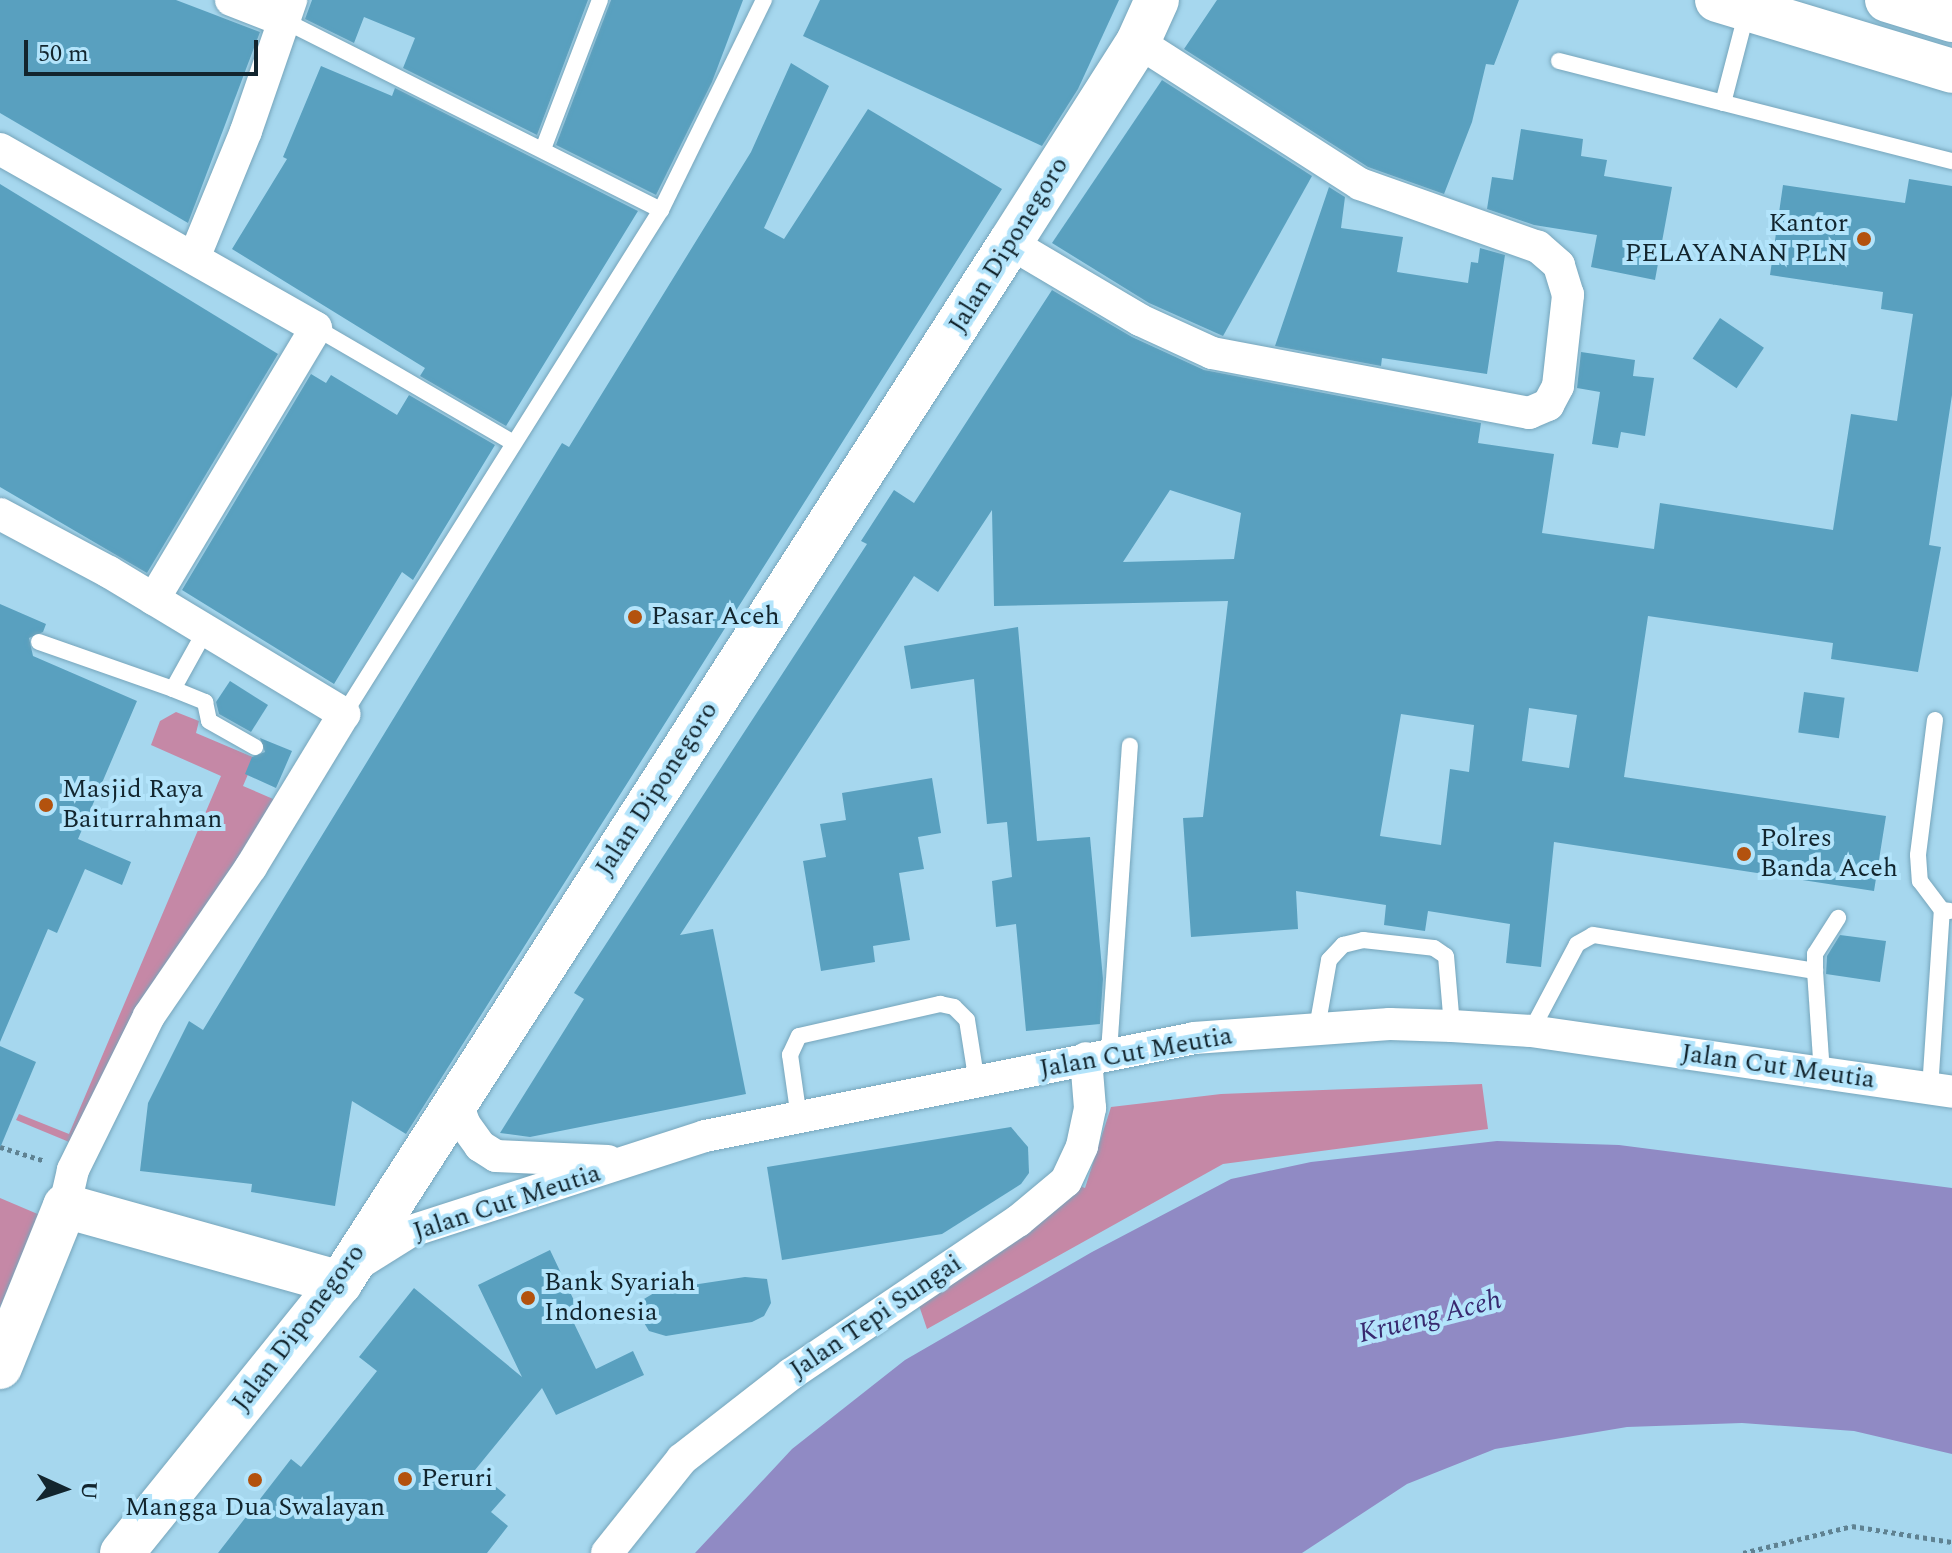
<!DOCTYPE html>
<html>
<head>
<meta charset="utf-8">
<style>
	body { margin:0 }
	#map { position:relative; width:1952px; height:1553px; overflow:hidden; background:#a6d7ee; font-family:Spectral,serif }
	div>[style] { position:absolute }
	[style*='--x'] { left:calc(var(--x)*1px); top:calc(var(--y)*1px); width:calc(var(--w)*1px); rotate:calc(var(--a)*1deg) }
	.green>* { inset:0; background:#c588a6 }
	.water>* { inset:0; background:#908ac4 }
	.building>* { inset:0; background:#59a0bf; transform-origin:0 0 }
	.path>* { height:5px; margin-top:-2.5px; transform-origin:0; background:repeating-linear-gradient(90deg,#5f8292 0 4px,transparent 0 8px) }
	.roads { filter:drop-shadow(0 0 2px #76a5bb) drop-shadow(0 0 2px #76a5bb) }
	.service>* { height:16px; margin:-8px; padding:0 8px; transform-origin:8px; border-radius:8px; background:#fff }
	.minor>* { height:32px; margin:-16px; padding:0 16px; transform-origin:16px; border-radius:16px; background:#fff }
	.secondary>* { height:44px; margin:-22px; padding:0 22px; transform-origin:22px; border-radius:22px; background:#fff }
	.dots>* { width:22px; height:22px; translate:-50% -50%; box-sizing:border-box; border:4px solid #b3e4fb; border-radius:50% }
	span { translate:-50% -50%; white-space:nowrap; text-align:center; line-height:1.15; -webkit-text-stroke:8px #b3e4fb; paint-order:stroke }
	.poi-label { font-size:26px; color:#12252e }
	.right { translate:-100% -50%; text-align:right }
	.left { translate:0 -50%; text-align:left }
	.street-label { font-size:26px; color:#12252e }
	.water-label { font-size:28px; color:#38296f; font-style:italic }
	.north { position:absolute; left:24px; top:1449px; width:80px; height:80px; -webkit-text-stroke:6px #b3e4fb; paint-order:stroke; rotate:93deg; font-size:22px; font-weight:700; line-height:32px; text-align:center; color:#12252e }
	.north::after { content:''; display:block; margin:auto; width:28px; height:36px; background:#12252e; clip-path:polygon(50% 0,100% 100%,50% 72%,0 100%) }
	.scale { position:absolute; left:24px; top:40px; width:234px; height:36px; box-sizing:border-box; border:4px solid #12252e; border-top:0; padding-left:10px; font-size:24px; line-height:28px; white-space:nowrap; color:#12252e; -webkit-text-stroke:6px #b3e4fb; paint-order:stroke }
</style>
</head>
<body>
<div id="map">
	<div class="green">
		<div style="clip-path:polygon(176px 712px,199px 721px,196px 733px,255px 758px,243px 786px,287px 805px,74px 1144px,16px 1120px,19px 1114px,69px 1134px,221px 776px,151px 745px,160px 721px)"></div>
		<div style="clip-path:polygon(1482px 1084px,1488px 1129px,1223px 1164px,927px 1329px,909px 1276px,1056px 1177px,1085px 1188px,1111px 1107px,1221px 1094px)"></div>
		<div style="clip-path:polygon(0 1198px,40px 1215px,0 1307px)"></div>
	</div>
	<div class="water">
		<div style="clip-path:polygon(1497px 1141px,1619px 1145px,1952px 1188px,1952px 1454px,1854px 1431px,1742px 1423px,1627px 1427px,1495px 1449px,1407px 1484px,1302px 1553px,695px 1553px,792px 1449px,905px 1360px,1092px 1252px,1231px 1179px,1311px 1162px)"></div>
	</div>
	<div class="building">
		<div style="clip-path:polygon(0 0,176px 0,260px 32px,188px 223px,0 113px)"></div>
		<div style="clip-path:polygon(312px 0,588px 0,537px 135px,403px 68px,415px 38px,364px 17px,354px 43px,305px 19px)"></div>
		<div style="clip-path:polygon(611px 0,743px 0,712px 82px,656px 195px,556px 145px)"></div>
		<div style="clip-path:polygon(820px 0,1119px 0,1078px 89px,1042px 146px,803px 36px)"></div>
		<div style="clip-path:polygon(1217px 0,1519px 0,1494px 65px,1486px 64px,1472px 122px,1444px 194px,1368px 167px,1184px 49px)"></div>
		<div style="clip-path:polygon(791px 63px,829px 86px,764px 228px,784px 239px,868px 109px,1002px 189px,406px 1134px,352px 1101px,335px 1206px,251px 1192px,252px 1184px,140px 1171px,148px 1103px,189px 1021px,203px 1030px,562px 443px,569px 447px,751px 152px)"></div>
		<div style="clip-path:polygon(321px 66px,392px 96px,395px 88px,638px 211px,506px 426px,420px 376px,425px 368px,232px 249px,287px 159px,283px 157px)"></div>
		<div style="clip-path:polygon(1162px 80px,1312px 176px,1223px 336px,1149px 303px,1052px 243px)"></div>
		<div style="clip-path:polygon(1521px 129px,1583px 139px,1581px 156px,1607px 160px,1604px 176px,1672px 187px,1655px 280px,1591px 267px,1597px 235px,1534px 225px,1487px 209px,1492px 177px,1513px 180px)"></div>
		<div style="clip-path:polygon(evenodd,1909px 179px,1952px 186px,1952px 395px,1929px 545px,1941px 547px,1918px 672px,1831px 659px,1833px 643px,1648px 616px,1624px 777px,1886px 816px,1874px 891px,1554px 842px,1541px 967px,1506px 963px,1510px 924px,1428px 911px,1425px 931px,1384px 925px,1386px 905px,1296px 891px,1298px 929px,1191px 937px,1183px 818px,1203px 817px,1228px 601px,994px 606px,992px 510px,938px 592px,914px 576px,680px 935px,713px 929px,746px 1094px,530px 1137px,500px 1133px,584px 999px,574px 993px,867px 544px,861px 541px,894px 490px,914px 503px,1052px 290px,1132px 337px,1204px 370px,1481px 423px,1478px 443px,1554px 454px,1542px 533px,1654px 549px,1660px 503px,1833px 530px,1851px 414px,1897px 421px,1913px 314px,1881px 309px,1883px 292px,1770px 275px,1783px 185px,1905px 203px,1909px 179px,1170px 490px,1241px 513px,1234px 559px,1123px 562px,1170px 490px,1909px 179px,1529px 708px,1577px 715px,1569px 768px,1522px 761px,1529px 708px,1909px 179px,1401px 714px,1474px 725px,1469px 772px,1450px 769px,1441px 845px,1380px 836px,1401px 714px)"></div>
		<div style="clip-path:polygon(0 184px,278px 354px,147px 573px,0 487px)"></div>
		<div style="clip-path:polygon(1329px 187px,1345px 197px,1341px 228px,1403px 237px,1397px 272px,1468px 283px,1471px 262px,1478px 263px,1480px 248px,1505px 255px,1487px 374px,1382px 358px,1381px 366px,1275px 346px)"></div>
		<div style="left:1720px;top:318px;width:53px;height:49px;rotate:34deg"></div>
		<div style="clip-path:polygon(1581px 352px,1635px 360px,1633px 376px,1654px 378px,1645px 436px,1621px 432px,1618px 448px,1592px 444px,1600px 392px,1577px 388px)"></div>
		<div style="clip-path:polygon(311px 374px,326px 383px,331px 375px,397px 415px,409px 395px,495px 445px,413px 580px,402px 572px,334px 684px,182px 590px)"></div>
		<div style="clip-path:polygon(0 604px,46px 624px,43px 632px,29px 638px,33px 656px,137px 701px,78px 839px,131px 862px,122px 885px,85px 869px,57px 933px,48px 929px,0 1042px)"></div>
		<div style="clip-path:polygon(1018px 627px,1037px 841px,1090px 837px,1103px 979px,1100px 1024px,1026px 1031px,1016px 924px,996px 927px,992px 881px,1012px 877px,1007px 822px,987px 824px,974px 679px,911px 689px,904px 646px)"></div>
		<div style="clip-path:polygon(230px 681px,268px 705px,251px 732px,219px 714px,216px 702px)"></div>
		<div style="left:1804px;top:692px;width:41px;height:41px;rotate:8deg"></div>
		<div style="clip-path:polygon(260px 738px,292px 751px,276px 788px,245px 774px,252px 757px,265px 752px)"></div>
		<div style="clip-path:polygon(932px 778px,941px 833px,918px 837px,924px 869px,899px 873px,910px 940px,873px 946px,875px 962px,821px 971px,803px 861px,826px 857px,820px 824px,846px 820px,842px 793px)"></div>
		<div style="clip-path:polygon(1840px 935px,1886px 941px,1880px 982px,1826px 974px,1827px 956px)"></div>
		<div style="clip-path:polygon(0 1046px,36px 1062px,0 1148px)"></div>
		<div style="clip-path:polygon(1011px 1127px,1028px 1147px,1029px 1173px,1021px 1184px,942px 1234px,782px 1260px,767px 1167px)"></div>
		<div style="clip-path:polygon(550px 1250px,579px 1311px,570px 1315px,596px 1369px,633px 1351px,644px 1375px,556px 1415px,542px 1388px,475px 1470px,506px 1495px,491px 1512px,508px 1526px,487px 1553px,218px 1553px,291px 1459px,301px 1467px,377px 1371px,359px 1357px,414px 1288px,522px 1377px,478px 1285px)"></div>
		<div style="clip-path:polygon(745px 1277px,767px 1279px,771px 1303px,764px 1316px,752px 1322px,666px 1336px,649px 1331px,640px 1316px,644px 1299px,659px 1290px)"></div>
	</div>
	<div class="path">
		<div style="--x:0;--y:1147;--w:47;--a:17.3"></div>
		<div style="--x:1743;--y:1553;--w:112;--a:-13.9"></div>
		<div style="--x:1852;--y:1526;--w:101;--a:9.1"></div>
	</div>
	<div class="roads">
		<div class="service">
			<div style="--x:285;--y:21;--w:421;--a:26.7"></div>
			<div style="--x:1559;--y:61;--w:406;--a:14.3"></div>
			<div style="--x:1723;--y:103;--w:95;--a:-75.4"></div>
			<div style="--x:543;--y:149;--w:160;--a:-69.1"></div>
			<div style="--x:316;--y:328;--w:227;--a:30.2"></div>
			<div style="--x:39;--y:642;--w:142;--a:19.3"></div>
			<div style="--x:173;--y:689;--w:64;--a:-61"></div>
			<div style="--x:173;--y:689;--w:35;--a:22"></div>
			<div style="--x:205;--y:702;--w:19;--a:78"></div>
			<div style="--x:209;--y:721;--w:53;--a:29.5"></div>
			<div style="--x:344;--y:714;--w:595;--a:-57.83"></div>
			<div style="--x:661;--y:210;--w:234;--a:-63.9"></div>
			<div style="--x:1935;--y:720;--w:136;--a:97.2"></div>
			<div style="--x:1918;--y:855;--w:26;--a:86"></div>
			<div style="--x:1920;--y:881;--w:36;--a:53"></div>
			<div style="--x:1815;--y:971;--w:17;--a:-90"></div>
			<div style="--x:1815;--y:954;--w:43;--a:-57.4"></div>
			<div style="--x:1317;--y:1028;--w:69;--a:-80"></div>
			<div style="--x:1329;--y:960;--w:21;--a:-47"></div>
			<div style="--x:1343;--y:945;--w:21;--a:-14"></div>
			<div style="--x:1363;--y:940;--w:71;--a:6.4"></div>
			<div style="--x:1434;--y:948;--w:14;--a:34"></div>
			<div style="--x:1446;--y:956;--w:70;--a:85.1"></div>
			<div style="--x:1531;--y:1031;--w:98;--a:-62.1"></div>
			<div style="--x:1577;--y:944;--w:18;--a:-29"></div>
			<div style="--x:1593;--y:935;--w:225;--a:9.2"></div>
			<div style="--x:1815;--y:971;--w:104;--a:86.1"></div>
			<div style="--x:1109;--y:1052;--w:307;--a:-86.1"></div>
			<div style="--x:1930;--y:1089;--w:179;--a:-86.2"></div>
			<div style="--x:1942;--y:910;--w:8;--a:7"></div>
			<div style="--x:799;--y:1118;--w:64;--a:-98.1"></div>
			<div style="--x:790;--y:1055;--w:21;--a:-65"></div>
			<div style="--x:799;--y:1036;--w:145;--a:-12.8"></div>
			<div style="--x:940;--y:1004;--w:14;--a:12"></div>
			<div style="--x:954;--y:1007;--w:18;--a:45"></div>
			<div style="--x:967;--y:1020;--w:64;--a:81"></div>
		</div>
		<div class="minor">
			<div style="--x:231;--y:0;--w:58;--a:21.3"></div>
			<div style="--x:0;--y:149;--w:363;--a:29.5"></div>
			<div style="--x:316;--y:328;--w:316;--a:120.9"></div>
			<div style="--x:1010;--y:243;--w:151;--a:30.6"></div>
			<div style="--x:1140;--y:320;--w:79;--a:24.6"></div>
			<div style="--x:1212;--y:353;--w:323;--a:10.7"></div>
			<div style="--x:1529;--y:413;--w:21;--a:-23"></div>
			<div style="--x:1548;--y:405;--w:21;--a:-62"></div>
			<div style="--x:1558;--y:386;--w:92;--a:-83.7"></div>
			<div style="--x:1568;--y:295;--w:31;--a:-107"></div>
			<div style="--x:1559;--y:265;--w:28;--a:-139"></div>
			<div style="--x:1538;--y:247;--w:189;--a:-160.5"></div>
			<div style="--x:1360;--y:184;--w:264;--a:-147.4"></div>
			<div style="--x:194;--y:258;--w:137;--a:-67.7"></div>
			<div style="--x:246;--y:131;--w:139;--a:-71"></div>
			<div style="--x:0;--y:514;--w:123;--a:28"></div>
			<div style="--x:109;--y:572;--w:275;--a:31.1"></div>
			<div style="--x:344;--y:714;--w:179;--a:121.3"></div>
			<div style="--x:251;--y:867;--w:181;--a:124.4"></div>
			<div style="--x:149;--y:1016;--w:172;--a:116.3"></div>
			<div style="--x:73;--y:1170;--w:37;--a:103"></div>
			<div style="--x:455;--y:1098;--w:29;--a:70"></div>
			<div style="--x:465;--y:1125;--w:26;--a:54"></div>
			<div style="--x:480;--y:1146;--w:19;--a:32"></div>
			<div style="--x:496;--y:1156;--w:112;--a:2.6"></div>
			<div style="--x:355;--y:1266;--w:66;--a:-32"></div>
			<div style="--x:411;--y:1231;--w:309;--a:-17.9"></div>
			<div style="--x:705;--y:1136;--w:499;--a:-11.3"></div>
			<div style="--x:1194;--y:1038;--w:196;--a:-4.1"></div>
			<div style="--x:1390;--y:1024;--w:62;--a:1.8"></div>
			<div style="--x:1452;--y:1026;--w:79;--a:3.6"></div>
			<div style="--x:1531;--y:1031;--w:425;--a:8.2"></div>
			<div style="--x:607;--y:1553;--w:120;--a:-51.4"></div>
			<div style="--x:682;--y:1459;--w:138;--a:-37.9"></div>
			<div style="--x:791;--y:1374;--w:274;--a:-34"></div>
			<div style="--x:1018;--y:1221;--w:62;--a:-39.8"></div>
			<div style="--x:1066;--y:1181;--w:38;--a:-65"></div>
			<div style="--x:1082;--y:1146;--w:39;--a:-78"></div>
			<div style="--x:1090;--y:1108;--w:50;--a:-94.6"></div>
		</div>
		<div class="secondary">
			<div style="--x:1717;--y:0;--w:245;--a:16.8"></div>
			<div style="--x:1887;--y:0;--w:68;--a:17.1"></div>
			<div style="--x:0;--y:1367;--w:174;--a:-68"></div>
			<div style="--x:65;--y:1206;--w:286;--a:15.6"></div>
			<div style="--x:122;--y:1553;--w:347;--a:-51.1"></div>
			<div style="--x:340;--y:1283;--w:1237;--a:-57.21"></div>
			<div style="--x:1010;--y:243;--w:238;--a:-57.5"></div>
			<div style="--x:1138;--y:42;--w:46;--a:-65.7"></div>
		</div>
	</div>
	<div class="dots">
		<div style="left:1864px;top:239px;background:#b3520e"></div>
		<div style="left:635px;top:617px;background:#b3520e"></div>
		<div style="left:46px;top:805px;background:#b3520e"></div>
		<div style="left:1744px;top:854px;background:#b3520e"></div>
		<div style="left:528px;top:1298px;background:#b3520e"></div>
		<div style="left:405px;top:1479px;background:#b3520e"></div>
		<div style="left:255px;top:1480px;background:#b3520e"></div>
	</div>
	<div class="poi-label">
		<span class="right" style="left:1848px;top:239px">Kantor<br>PELAYANAN PLN</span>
		<span class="left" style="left:651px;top:617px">Pasar Aceh</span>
		<span class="left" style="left:62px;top:805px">Masjid Raya<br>Baiturrahman</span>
		<span class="left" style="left:1760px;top:854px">Polres<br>Banda Aceh</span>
		<span class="left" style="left:544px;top:1298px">Bank Syariah<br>Indonesia</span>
		<span class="left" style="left:421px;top:1479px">Peruri</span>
		<span style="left:255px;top:1508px">Mangga Dua Swalayan</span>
	</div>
	<div class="street-label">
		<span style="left:1009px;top:245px;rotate:-58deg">Jalan Diponegoro</span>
		<span style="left:657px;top:789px;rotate:-57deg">Jalan Diponegoro</span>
		<span style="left:1136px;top:1053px;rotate:-10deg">Jalan Cut Meutia</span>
		<span style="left:1778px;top:1067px;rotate:8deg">Jalan Cut Meutia</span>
		<span style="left:507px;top:1203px;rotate:-18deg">Jalan Cut Meutia</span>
		<span style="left:876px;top:1317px;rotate:-34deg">Jalan Tepi Sungai</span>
		<span style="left:299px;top:1328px;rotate:-53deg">Jalan Diponegoro</span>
	</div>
	<div class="water-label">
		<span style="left:1430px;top:1317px;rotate:-14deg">Krueng Aceh</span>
	</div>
	<div class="north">U</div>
	<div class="scale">50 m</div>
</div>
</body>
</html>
